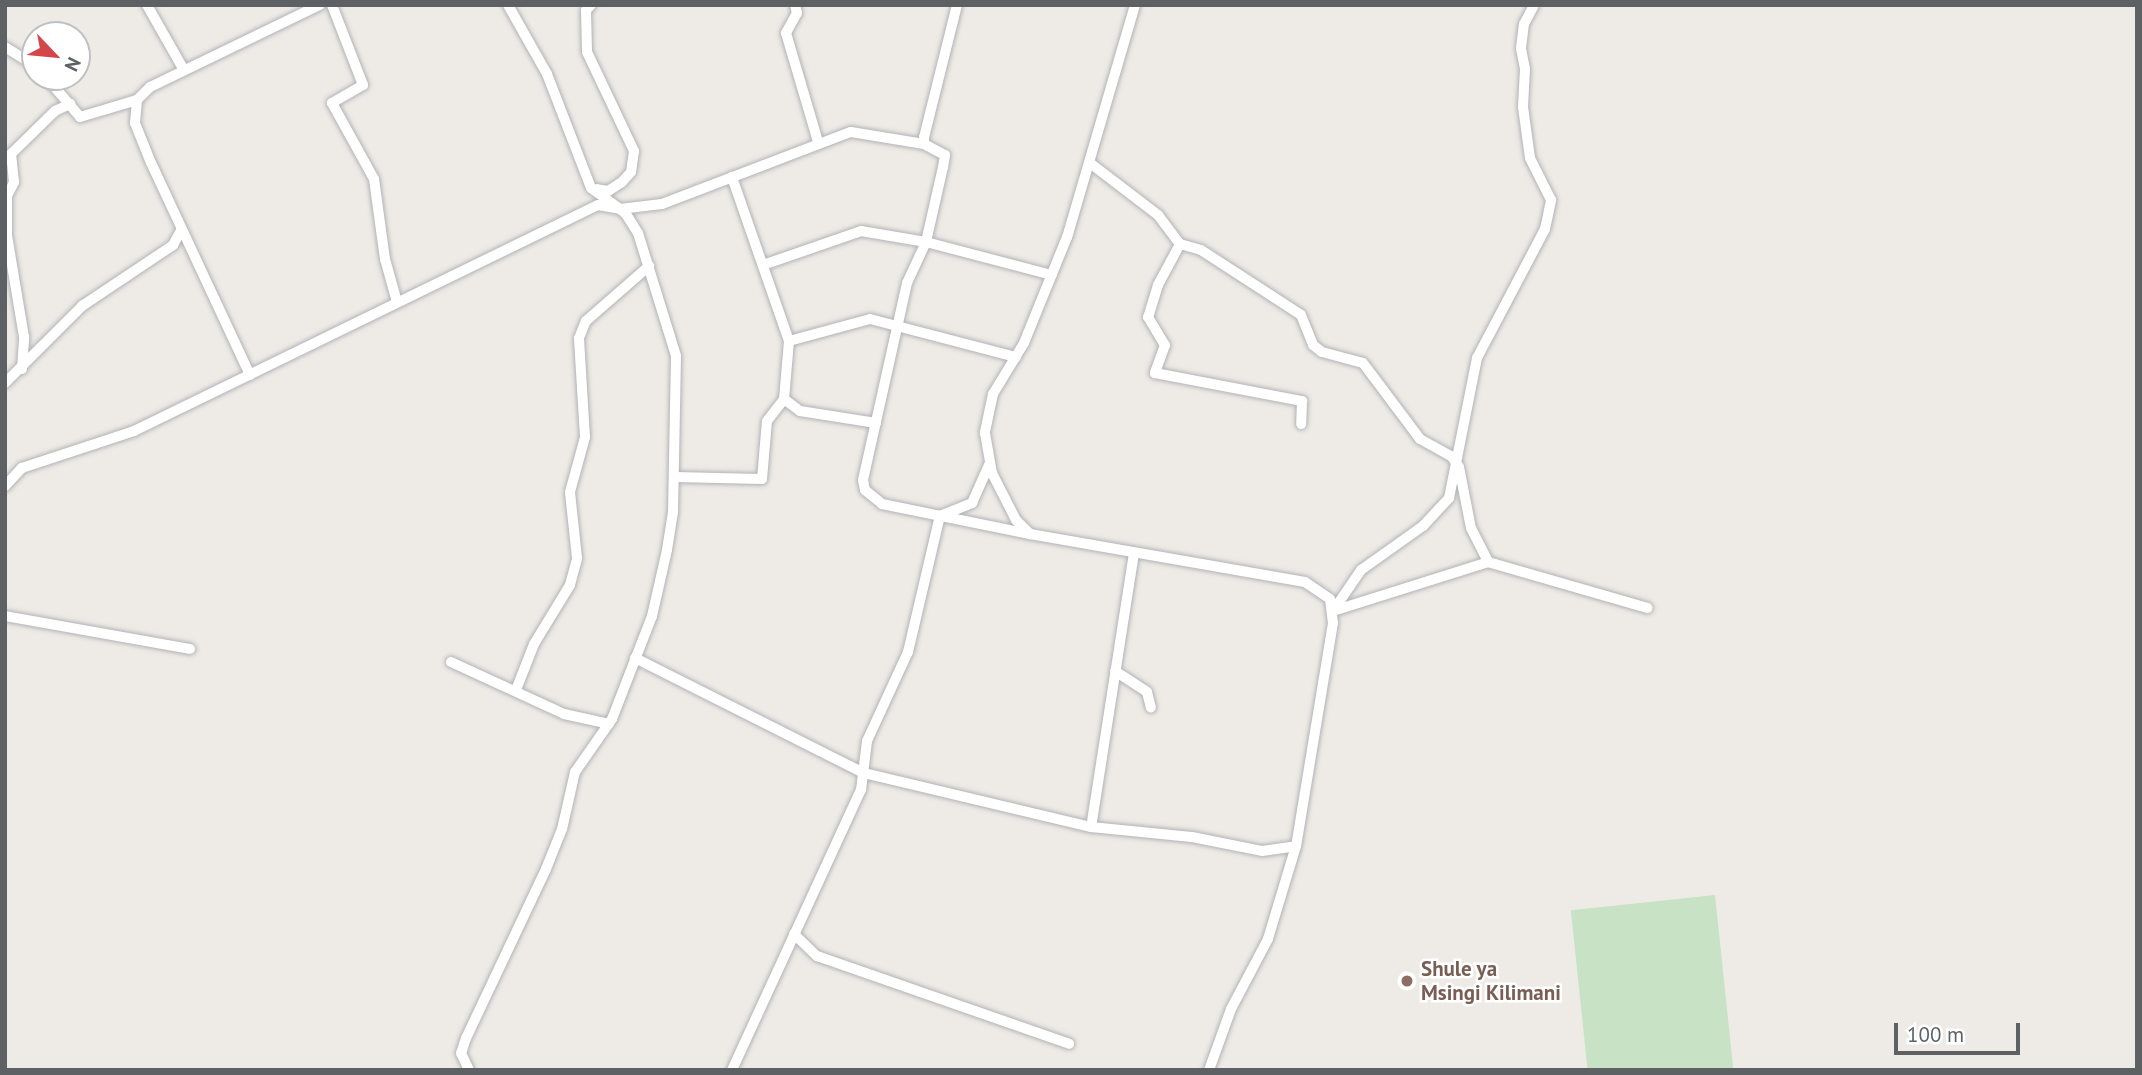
<!DOCTYPE html>
<html>
<head>
<meta charset="utf-8">
<style>
	body { margin:0 }
	#map { position:relative; width:2142px; height:1075px; overflow:hidden; background:#eeebe6; font-family:"PT Sans",sans-serif }
	div>[style] { position:absolute }
	[style*='--x'] { left:calc(var(--x)*1px); top:calc(var(--y)*1px); width:calc(var(--w)*1px); rotate:calc(var(--a)*1deg) }
	.green>* { inset:0; background:#c8e2c5; transform-origin:0 0 }
	.roads { filter:drop-shadow(0 0 2px #b1b3b6) drop-shadow(0 0 2px #b1b3b6) }
	.minor>* { height:10px; margin:-5px; padding:0 5px; transform-origin:5px; border-radius:5px; background:#fff }
	.dots>* { width:19px; height:19px; translate:-50% -50%; box-sizing:border-box; border:4px solid #fff; border-radius:50% }
	span { translate:-50% -50%; white-space:nowrap; text-align:center; line-height:1.15; -webkit-text-stroke:5px #fff; paint-order:stroke }
	.education-label { font-size:21px; color:#785e54; font-weight:700 }
	.left { translate:0 -50%; text-align:left }
	.frame { position:absolute; inset:0; border:7px solid #5d6164; pointer-events:none }
	.north { position:absolute; left:21px; top:21px; width:70px; height:70px; box-sizing:border-box; background:#fff; border:2px solid #bec0c1; border-radius:50%; rotate:116deg; font-size:19px; font-weight:700; line-height:28px; text-align:center; color:#5d6164 }
	.north::after { content:''; display:block; margin:auto; width:24px; height:32px; background:#d34649; clip-path:polygon(50% 0,100% 100%,50% 72%,0 100%) }
	.scale { position:absolute; left:1894px; top:1023px; width:126px; height:32px; box-sizing:border-box; border:4px solid #5d6164; border-top:0; padding-left:9px; font-size:21px; line-height:24px; white-space:nowrap; color:#5d6164; -webkit-text-stroke:5px #fff; paint-order:stroke }
</style>
</head>
<body>
<div id="map">
	<div class="green">
		<div style="left:1715px;top:895px;width:176px;height:145px;rotate:84deg"></div>
	</div>
	<div class="roads">
		<div class="minor">
			<div style="--x:147;--y:5;--w:75;--a:60.4"></div>
			<div style="--x:332;--y:5;--w:86;--a:68.8"></div>
			<div style="--x:363;--y:85;--w:36;--a:150"></div>
			<div style="--x:332;--y:103;--w:87;--a:61.1"></div>
			<div style="--x:374;--y:179;--w:81;--a:82.2"></div>
			<div style="--x:385;--y:259;--w:45;--a:74.4"></div>
			<div style="--x:508;--y:5;--w:79;--a:60.5"></div>
			<div style="--x:547;--y:74;--w:122;--a:68.9"></div>
			<div style="--x:591;--y:188;--w:36;--a:36"></div>
			<div style="--x:620;--y:209;--w:42;--a:-6.8"></div>
			<div style="--x:662;--y:204;--w:202;--a:-20.9"></div>
			<div style="--x:851;--y:132;--w:74;--a:9.3"></div>
			<div style="--x:591;--y:5;--w:7;--a:135"></div>
			<div style="--x:586;--y:10;--w:42;--a:88.6"></div>
			<div style="--x:587;--y:52;--w:110;--a:64.6"></div>
			<div style="--x:634;--y:151;--w:21;--a:98"></div>
			<div style="--x:631;--y:172;--w:13;--a:132"></div>
			<div style="--x:622;--y:182;--w:17;--a:147"></div>
			<div style="--x:608;--y:191;--w:11;--a:-170"></div>
			<div style="--x:795;--y:5;--w:8;--a:76"></div>
			<div style="--x:797;--y:13;--w:23;--a:119"></div>
			<div style="--x:786;--y:33;--w:114;--a:73.6"></div>
			<div style="--x:957;--y:5;--w:136;--a:104"></div>
			<div style="--x:924;--y:137;--w:7;--a:90"></div>
			<div style="--x:924;--y:144;--w:24;--a:28"></div>
			<div style="--x:945;--y:155;--w:12;--a:99"></div>
			<div style="--x:943;--y:167;--w:77;--a:102.8"></div>
			<div style="--x:926;--y:242;--w:45;--a:114.9"></div>
			<div style="--x:907;--y:283;--w:202;--a:102.6"></div>
			<div style="--x:863;--y:480;--w:10;--a:79"></div>
			<div style="--x:865;--y:490;--w:22;--a:39"></div>
			<div style="--x:882;--y:504;--w:151;--a:11.5"></div>
			<div style="--x:1135;--y:5;--w:242;--a:106.3"></div>
			<div style="--x:1067;--y:237;--w:114;--a:112.1"></div>
			<div style="--x:1024;--y:343;--w:60;--a:121.3"></div>
			<div style="--x:993;--y:394;--w:40;--a:102"></div>
			<div style="--x:985;--y:433;--w:41;--a:80.1"></div>
			<div style="--x:992;--y:473;--w:53;--a:62.9"></div>
			<div style="--x:1016;--y:520;--w:20;--a:45"></div>
			<div style="--x:1030;--y:534;--w:279;--a:9.9"></div>
			<div style="--x:1305;--y:582;--w:30;--a:34"></div>
			<div style="--x:1330;--y:599;--w:24;--a:83"></div>
			<div style="--x:1333;--y:623;--w:226;--a:99.4"></div>
			<div style="--x:1296;--y:846;--w:97;--a:106.8"></div>
			<div style="--x:1268;--y:939;--w:79;--a:117.9"></div>
			<div style="--x:1231;--y:1009;--w:65;--a:109.8"></div>
			<div style="--x:5;--y:47;--w:36;--a:32"></div>
			<div style="--x:46;--y:77;--w:52;--a:49.6"></div>
			<div style="--x:80;--y:117;--w:59;--a:-16.6"></div>
			<div style="--x:1090;--y:163;--w:86;--a:37.4"></div>
			<div style="--x:1158;--y:215;--w:36;--a:53"></div>
			<div style="--x:1180;--y:244;--w:47;--a:118.2"></div>
			<div style="--x:1158;--y:285;--w:34;--a:107"></div>
			<div style="--x:1148;--y:317;--w:33;--a:59"></div>
			<div style="--x:1165;--y:345;--w:30;--a:110"></div>
			<div style="--x:1155;--y:373;--w:150;--a:10.8"></div>
			<div style="--x:1302;--y:401;--w:23;--a:92"></div>
			<div style="--x:1180;--y:244;--w:22;--a:16"></div>
			<div style="--x:1201;--y:250;--w:119;--a:33"></div>
			<div style="--x:1301;--y:315;--w:32;--a:68"></div>
			<div style="--x:1313;--y:345;--w:11;--a:38"></div>
			<div style="--x:1322;--y:352;--w:42;--a:15"></div>
			<div style="--x:1363;--y:363;--w:95;--a:53.1"></div>
			<div style="--x:1420;--y:439;--w:37;--a:29"></div>
			<div style="--x:1452;--y:457;--w:12;--a:55"></div>
			<div style="--x:1459;--y:467;--w:62;--a:78.9"></div>
			<div style="--x:1471;--y:528;--w:38;--a:63"></div>
			<div style="--x:763;--y:265;--w:104;--a:-19.1"></div>
			<div style="--x:861;--y:231;--w:66;--a:9.6"></div>
			<div style="--x:926;--y:242;--w:130;--a:14.7"></div>
			<div style="--x:789;--y:341;--w:84;--a:-15.2"></div>
			<div style="--x:870;--y:319;--w:151;--a:14.6"></div>
			<div style="--x:22;--y:369;--w:32;--a:-86"></div>
			<div style="--x:24;--y:337;--w:103;--a:-99.5"></div>
			<div style="--x:7;--y:235;--w:39;--a:-90"></div>
			<div style="--x:7;--y:196;--w:16;--a:-63"></div>
			<div style="--x:14;--y:182;--w:28;--a:-96"></div>
			<div style="--x:11;--y:154;--w:62;--a:-44.3"></div>
			<div style="--x:55;--y:111;--w:17;--a:-25"></div>
			<div style="--x:250;--y:375;--w:234;--a:-115"></div>
			<div style="--x:151;--y:163;--w:43;--a:-111.8"></div>
			<div style="--x:135;--y:123;--w:23;--a:-85"></div>
			<div style="--x:137;--y:100;--w:18;--a:-45"></div>
			<div style="--x:150;--y:87;--w:189;--a:-25.8"></div>
			<div style="--x:5;--y:383;--w:109;--a:-45"></div>
			<div style="--x:82;--y:306;--w:110;--a:-33.8"></div>
			<div style="--x:173;--y:245;--w:18;--a:-61"></div>
			<div style="--x:784;--y:399;--w:20;--a:37"></div>
			<div style="--x:800;--y:411;--w:77;--a:9"></div>
			<div style="--x:674;--y:477;--w:88;--a:1.3"></div>
			<div style="--x:762;--y:479;--w:58;--a:-85.1"></div>
			<div style="--x:767;--y:421;--w:28;--a:-52"></div>
			<div style="--x:784;--y:399;--w:58;--a:-85.1"></div>
			<div style="--x:789;--y:341;--w:174;--a:-109.2"></div>
			<div style="--x:5;--y:486;--w:25;--a:-47"></div>
			<div style="--x:22;--y:468;--w:118;--a:-18.3"></div>
			<div style="--x:134;--y:431;--w:516;--a:-25.97"></div>
			<div style="--x:598;--y:205;--w:22;--a:10"></div>
			<div style="--x:620;--y:209;--w:8;--a:40"></div>
			<div style="--x:626;--y:214;--w:22;--a:58"></div>
			<div style="--x:638;--y:233;--w:129;--a:72.8"></div>
			<div style="--x:676;--y:356;--w:156;--a:91.1"></div>
			<div style="--x:673;--y:512;--w:38;--a:99"></div>
			<div style="--x:667;--y:550;--w:68;--a:102.8"></div>
			<div style="--x:652;--y:616;--w:110;--a:111.2"></div>
			<div style="--x:612;--y:719;--w:65;--a:124.9"></div>
			<div style="--x:575;--y:772;--w:58;--a:102.8"></div>
			<div style="--x:562;--y:829;--w:43;--a:111.8"></div>
			<div style="--x:546;--y:869;--w:187;--a:115.3"></div>
			<div style="--x:466;--y:1038;--w:16;--a:108"></div>
			<div style="--x:461;--y:1053;--w:19;--a:65"></div>
			<div style="--x:1134;--y:553;--w:277;--a:98.9"></div>
			<div style="--x:1091;--y:827;--w:101;--a:5.7"></div>
			<div style="--x:1192;--y:837;--w:71;--a:11.3"></div>
			<div style="--x:1262;--y:851;--w:34;--a:-8"></div>
			<div style="--x:1333;--y:611;--w:50;--a:-55.7"></div>
			<div style="--x:1361;--y:570;--w:76;--a:-35.4"></div>
			<div style="--x:1423;--y:526;--w:38;--a:-47"></div>
			<div style="--x:1449;--y:498;--w:143;--a:-78.7"></div>
			<div style="--x:1477;--y:358;--w:146;--a:-62.2"></div>
			<div style="--x:1545;--y:229;--w:30;--a:-78"></div>
			<div style="--x:1551;--y:200;--w:47;--a:-116.6"></div>
			<div style="--x:1530;--y:158;--w:51;--a:-97.8"></div>
			<div style="--x:1523;--y:107;--w:38;--a:-87"></div>
			<div style="--x:1525;--y:69;--w:21;--a:-101"></div>
			<div style="--x:1521;--y:48;--w:24;--a:-83"></div>
			<div style="--x:1524;--y:24;--w:21;--a:-62"></div>
			<div style="--x:1333;--y:611;--w:163;--a:-17.5"></div>
			<div style="--x:1488;--y:562;--w:166;--a:16.1"></div>
			<div style="--x:5;--y:616;--w:188;--a:10.1"></div>
			<div style="--x:635;--y:658;--w:256;--a:26.7"></div>
			<div style="--x:864;--y:773;--w:233;--a:13.4"></div>
			<div style="--x:451;--y:662;--w:124;--a:24.7"></div>
			<div style="--x:564;--y:714;--w:46;--a:12.5"></div>
			<div style="--x:1115;--y:671;--w:38;--a:33"></div>
			<div style="--x:1147;--y:692;--w:16;--a:76"></div>
			<div style="--x:516;--y:690;--w:49;--a:-68.6"></div>
			<div style="--x:534;--y:644;--w:69;--a:-58.6"></div>
			<div style="--x:570;--y:585;--w:28;--a:-75"></div>
			<div style="--x:577;--y:558;--w:66;--a:-96.1"></div>
			<div style="--x:570;--y:492;--w:57;--a:-74.7"></div>
			<div style="--x:585;--y:437;--w:99;--a:-93.5"></div>
			<div style="--x:579;--y:338;--w:18;--a:-68"></div>
			<div style="--x:586;--y:321;--w:84;--a:-41.1"></div>
			<div style="--x:794;--y:934;--w:32;--a:44"></div>
			<div style="--x:817;--y:956;--w:267;--a:19.2"></div>
			<div style="--x:732;--y:1070;--w:308;--a:-65.3"></div>
			<div style="--x:861;--y:790;--w:49;--a:-83"></div>
			<div style="--x:867;--y:741;--w:98;--a:-65.3"></div>
			<div style="--x:908;--y:652;--w:140;--a:-76.8"></div>
			<div style="--x:940;--y:516;--w:35;--a:-22"></div>
			<div style="--x:972;--y:503;--w:42;--a:-65.9"></div>
		</div>
	</div>
	<div class="dots">
		<div style="left:1407px;top:981px;background:#8d6e63"></div>
	</div>
	<div class="education-label">
		<span class="left" style="left:1421px;top:981px">Shule ya<br>Msingi Kilimani</span>
	</div>
	<div class="frame"></div>
	<div class="north">N</div>
	<div class="scale">100 m</div>
</div>
</body>
</html>
